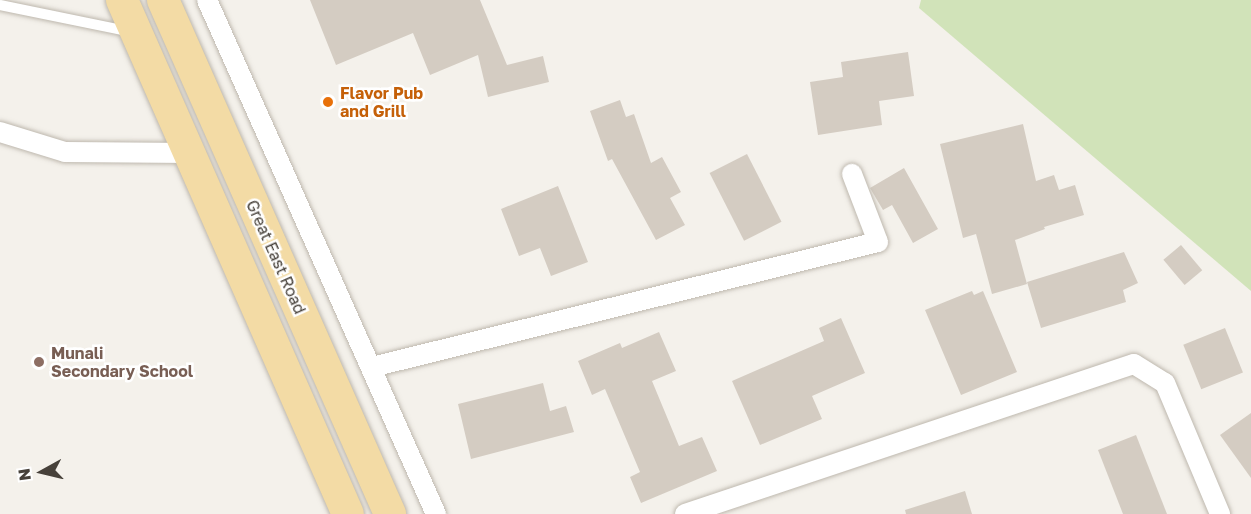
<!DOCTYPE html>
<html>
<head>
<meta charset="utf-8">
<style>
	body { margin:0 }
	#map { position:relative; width:1251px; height:514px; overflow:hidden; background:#f4f1eb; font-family:"Golos Text",sans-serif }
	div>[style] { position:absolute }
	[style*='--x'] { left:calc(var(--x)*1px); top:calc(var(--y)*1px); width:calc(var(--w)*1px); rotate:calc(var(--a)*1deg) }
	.green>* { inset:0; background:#d1e3b9 }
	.building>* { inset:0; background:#d4ccc2; transform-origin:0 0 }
	.roads { filter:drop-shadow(0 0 2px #beb8ae) drop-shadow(0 0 2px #beb8ae) }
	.service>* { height:10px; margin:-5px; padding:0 5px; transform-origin:5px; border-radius:5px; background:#fff }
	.minor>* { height:20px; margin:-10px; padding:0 10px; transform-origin:10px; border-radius:10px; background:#fff }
	.primary>* { height:32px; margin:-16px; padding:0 16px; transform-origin:16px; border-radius:16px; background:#f3dba5 }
	.dots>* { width:16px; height:16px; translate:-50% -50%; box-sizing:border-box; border:3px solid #fff; border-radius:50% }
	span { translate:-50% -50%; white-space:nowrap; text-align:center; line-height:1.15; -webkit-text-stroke:5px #fff; paint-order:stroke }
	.food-label { font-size:16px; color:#c56008; font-weight:700 }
	.left { translate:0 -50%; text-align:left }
	.street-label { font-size:16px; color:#47413a }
	.education-label { font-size:16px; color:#785e54; font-weight:700 }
	.north { position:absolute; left:12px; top:442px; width:60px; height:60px; -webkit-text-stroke:4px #fff; paint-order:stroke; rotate:262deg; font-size:16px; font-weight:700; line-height:24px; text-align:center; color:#47413a }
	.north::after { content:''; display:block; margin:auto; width:21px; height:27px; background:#47413a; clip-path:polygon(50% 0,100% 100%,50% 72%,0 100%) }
</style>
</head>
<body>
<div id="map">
	<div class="green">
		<div style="clip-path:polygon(921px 0,1251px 0,1251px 291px,919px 8px)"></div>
	</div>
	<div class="building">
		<div style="clip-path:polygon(310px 0,480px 0,507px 65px,543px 56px,549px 82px,488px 97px,478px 55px,430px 75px,413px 33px,336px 65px)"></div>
		<div style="clip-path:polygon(908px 52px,914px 96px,879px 101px,882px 125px,818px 135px,810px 82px,843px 77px,841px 62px)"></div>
		<div style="clip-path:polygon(620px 100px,626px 117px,634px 114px,651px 163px,662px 157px,681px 192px,670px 198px,685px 225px,656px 240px,612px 159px,608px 161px,590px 111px)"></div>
		<div style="clip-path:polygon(1023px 124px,1036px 181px,1054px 175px,1059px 190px,1075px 185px,1084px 215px,1044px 227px,1045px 229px,1015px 240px,1027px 284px,992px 294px,976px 234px,963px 238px,940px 144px)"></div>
		<div style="left:747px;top:154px;width:76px;height:42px;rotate:63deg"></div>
		<div style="clip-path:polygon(904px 168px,938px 229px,913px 243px,892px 205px,883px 210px,870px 188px)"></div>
		<div style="clip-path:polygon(558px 186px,588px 262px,551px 276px,540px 248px,519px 256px,501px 209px)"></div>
		<div style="left:1181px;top:245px;width:33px;height:23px;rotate:50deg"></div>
		<div style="clip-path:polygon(1124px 252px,1138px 283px,1123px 290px,1126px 302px,1041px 328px,1027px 282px)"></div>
		<div style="clip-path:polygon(972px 291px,974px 295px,983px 291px,1017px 372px,961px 395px,925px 310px)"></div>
		<div style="clip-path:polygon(841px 318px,865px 373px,812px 396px,822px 419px,760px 445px,732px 381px,824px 341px,819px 328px)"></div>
		<div style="left:1225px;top:328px;width:48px;height:45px;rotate:68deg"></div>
		<div style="clip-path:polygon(659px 332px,676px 371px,652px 381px,679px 446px,702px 437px,717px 471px,641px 503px,630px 477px,640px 472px,605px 389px,592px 395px,578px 361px,620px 343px,622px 348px)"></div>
		<div style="clip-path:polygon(543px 383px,550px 411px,566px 406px,574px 432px,471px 459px,458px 404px)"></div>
		<div style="clip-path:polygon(1251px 413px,1251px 478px,1220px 435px)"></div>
		<div style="clip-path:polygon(1136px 435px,1167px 514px,1123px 514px,1098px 450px)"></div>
		<div style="clip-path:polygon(965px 491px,972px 514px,906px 514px,905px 510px)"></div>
	</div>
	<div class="roads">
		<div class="service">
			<div style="--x:0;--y:5;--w:134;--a:11.6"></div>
		</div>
		<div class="minor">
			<div style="--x:207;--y:0;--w:563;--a:65.99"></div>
			<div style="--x:0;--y:132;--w:68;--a:17.1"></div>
			<div style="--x:65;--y:152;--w:125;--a:0.5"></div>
			<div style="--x:372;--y:367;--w:521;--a:-13.88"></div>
			<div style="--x:878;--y:242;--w:73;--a:-110.9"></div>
			<div style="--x:685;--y:514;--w:473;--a:-18.5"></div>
			<div style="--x:1134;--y:364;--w:36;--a:32"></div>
			<div style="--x:1165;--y:383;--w:142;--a:67.2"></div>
		</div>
		<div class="primary">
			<div style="--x:122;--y:0;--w:561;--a:66.27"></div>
			<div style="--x:163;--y:0;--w:562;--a:66.17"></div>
		</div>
	</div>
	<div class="dots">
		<div style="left:328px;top:102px;background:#e8710a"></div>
		<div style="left:39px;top:362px;background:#8d6e63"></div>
	</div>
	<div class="food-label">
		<span class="left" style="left:340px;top:102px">Flavor Pub<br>and Grill</span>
	</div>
	<div class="street-label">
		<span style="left:276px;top:257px;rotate:66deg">Great East Road</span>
	</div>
	<div class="education-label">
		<span class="left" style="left:51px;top:362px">Munali<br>Secondary School</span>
	</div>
	<div class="north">N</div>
</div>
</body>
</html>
